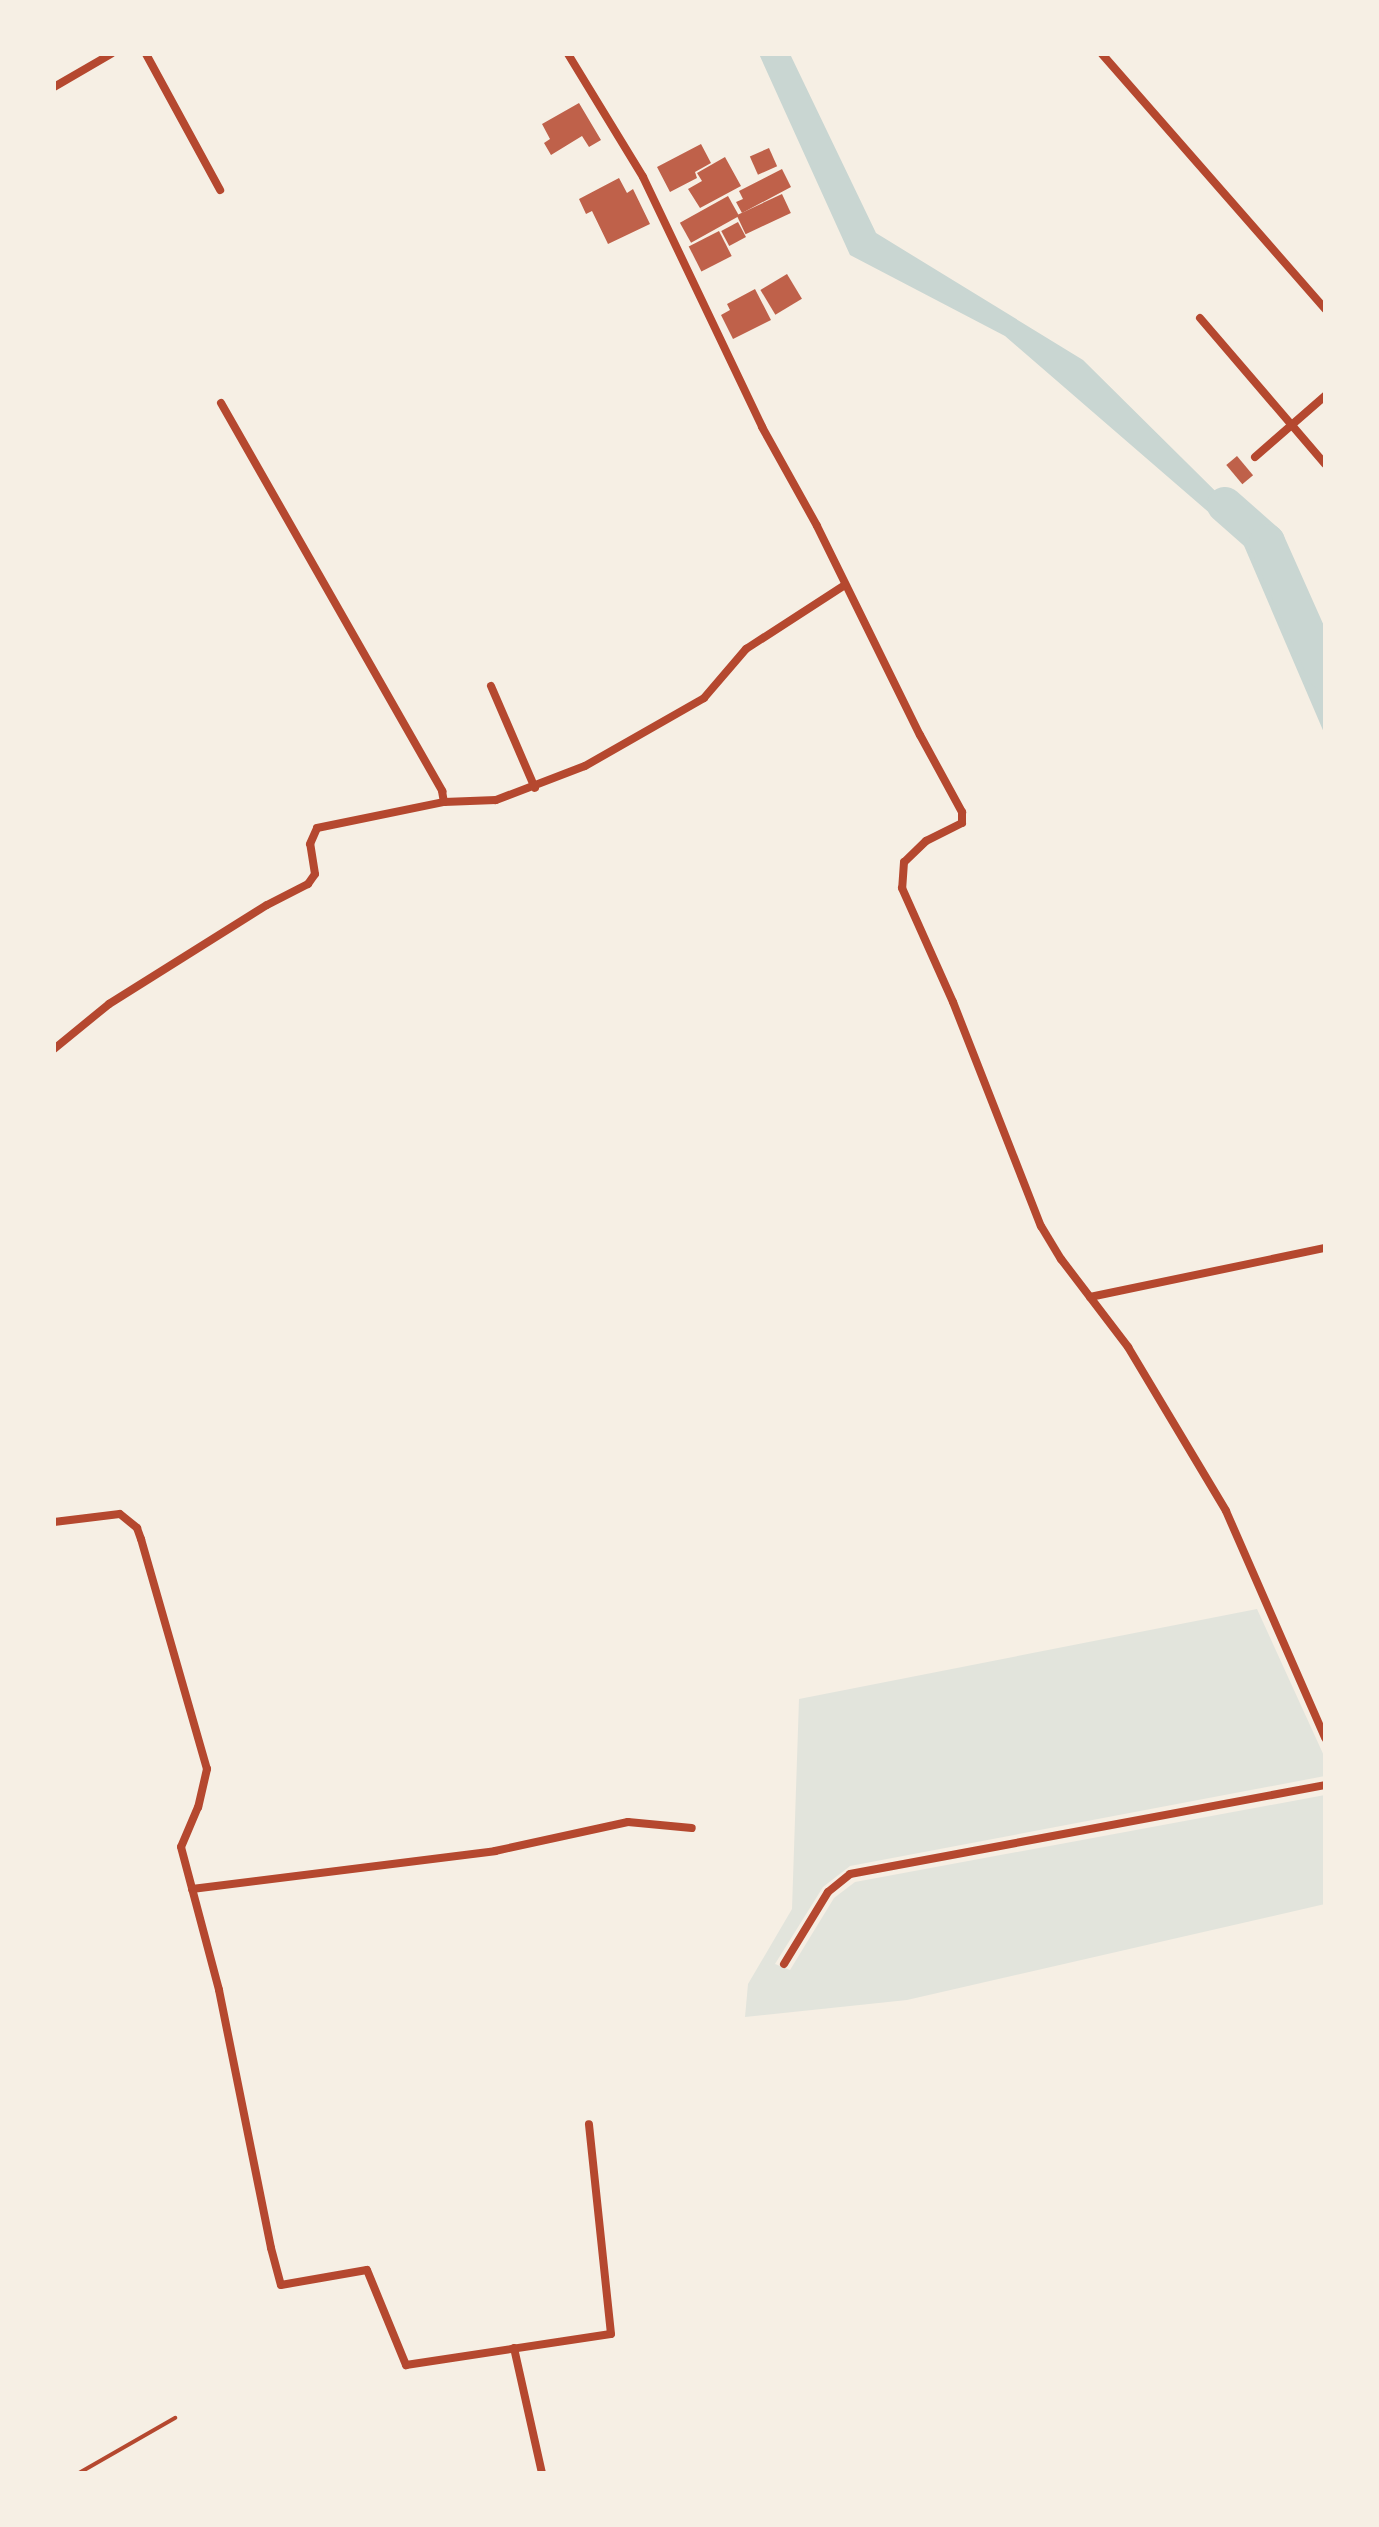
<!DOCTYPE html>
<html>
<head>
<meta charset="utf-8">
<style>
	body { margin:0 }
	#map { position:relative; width:1379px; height:2527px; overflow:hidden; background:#f6efe4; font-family:Poppins,sans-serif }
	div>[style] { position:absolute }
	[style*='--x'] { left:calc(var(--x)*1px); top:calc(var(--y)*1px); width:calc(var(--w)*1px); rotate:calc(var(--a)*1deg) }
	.green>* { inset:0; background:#e2e4dc }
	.water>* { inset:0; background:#c9d6d2 }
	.river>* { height:36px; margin:-18px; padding:0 18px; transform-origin:18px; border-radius:18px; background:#c9d6d2 }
	.building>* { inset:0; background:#bf614a; transform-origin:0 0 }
	.service>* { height:4px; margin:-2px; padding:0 2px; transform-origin:2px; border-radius:2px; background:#b5482f }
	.minor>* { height:8px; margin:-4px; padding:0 4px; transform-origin:4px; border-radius:4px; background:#b5482f }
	span { translate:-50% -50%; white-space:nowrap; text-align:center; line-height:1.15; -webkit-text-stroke:6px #f6efe4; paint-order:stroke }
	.frame { position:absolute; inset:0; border:56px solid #f6efe4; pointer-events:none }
</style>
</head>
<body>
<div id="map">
	<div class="green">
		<div style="clip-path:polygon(1257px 1609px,1325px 1758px,1325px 1776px,850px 1866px,823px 1887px,775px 1964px,790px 1970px,834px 1898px,855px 1882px,1325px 1795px,1325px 1904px,907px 2000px,745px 2017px,748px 1984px,792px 1909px,799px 1699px)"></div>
	</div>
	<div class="water">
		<div style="clip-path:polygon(759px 54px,790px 54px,876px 233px,1083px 360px,1287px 562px,1325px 628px,1325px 735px,1242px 541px,1005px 336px,850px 255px)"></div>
	</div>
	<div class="river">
		<div style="--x:1225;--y:505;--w:56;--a:41.4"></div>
		<div style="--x:1267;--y:542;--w:142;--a:66"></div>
	</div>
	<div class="building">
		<div style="clip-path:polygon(579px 103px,601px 140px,589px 147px,582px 136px,551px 155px,544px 143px,550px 139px,542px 124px)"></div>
		<div style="clip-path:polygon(701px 144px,711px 163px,695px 172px,697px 178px,670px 192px,657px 167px)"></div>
		<div style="left:769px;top:148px;width:20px;height:21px;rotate:66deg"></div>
		<div style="clip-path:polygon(725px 157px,741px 186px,700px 208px,688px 189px,702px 181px,697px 173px)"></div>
		<div style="clip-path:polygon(782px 169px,791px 187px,742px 213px,736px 202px,743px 199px,739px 191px)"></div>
		<div style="clip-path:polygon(619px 178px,627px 193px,633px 189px,650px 224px,608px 244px,592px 211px,586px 214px,579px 199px)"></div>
		<div style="left:782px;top:194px;width:21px;height:50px;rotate:65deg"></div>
		<div style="left:728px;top:196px;width:23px;height:55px;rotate:61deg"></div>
		<div style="left:738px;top:222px;width:17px;height:19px;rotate:62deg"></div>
		<div style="left:719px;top:231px;width:28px;height:34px;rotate:63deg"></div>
		<div style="left:787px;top:274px;width:29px;height:31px;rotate:59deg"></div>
		<div style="clip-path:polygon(755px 289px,771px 320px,733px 339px,721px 315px,730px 310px,727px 304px)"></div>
		<div style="left:1237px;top:456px;width:25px;height:14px;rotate:50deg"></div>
	</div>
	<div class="service">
		<div style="--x:79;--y:2473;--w:111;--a:-29.8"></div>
	</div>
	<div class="minor">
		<div style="--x:146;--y:54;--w:155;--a:61.4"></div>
		<div style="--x:568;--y:54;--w:144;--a:58.6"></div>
		<div style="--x:643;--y:177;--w:277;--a:64.5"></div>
		<div style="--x:762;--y:427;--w:113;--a:60.9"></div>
		<div style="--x:817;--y:526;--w:233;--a:63.8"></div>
		<div style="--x:920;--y:735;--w:88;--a:61.4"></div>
		<div style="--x:962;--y:812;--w:11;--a:90"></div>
		<div style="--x:962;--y:823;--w:40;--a:153.4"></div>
		<div style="--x:926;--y:841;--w:30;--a:136"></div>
		<div style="--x:904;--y:862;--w:26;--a:94"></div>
		<div style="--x:902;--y:888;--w:125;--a:65.9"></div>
		<div style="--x:953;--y:1002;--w:241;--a:68.6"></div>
		<div style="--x:1041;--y:1226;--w:39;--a:59"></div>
		<div style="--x:1061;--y:1259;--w:111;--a:52.7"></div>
		<div style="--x:1128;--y:1347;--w:191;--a:59.1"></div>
		<div style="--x:1226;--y:1511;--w:248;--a:66.4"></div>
		<div style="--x:1102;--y:54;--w:339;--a:48.8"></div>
		<div style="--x:54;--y:87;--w:66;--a:-30.1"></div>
		<div style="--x:1200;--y:318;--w:192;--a:49.4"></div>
		<div style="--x:221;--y:403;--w:447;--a:60.3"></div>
		<div style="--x:442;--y:791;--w:11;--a:80"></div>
		<div style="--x:1255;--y:457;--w:93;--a:-41.1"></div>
		<div style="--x:491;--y:686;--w:111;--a:66.7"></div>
		<div style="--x:54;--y:1049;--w:71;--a:-39.3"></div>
		<div style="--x:109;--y:1004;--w:186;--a:-32.1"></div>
		<div style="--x:267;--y:905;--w:46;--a:-27.1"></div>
		<div style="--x:308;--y:884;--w:12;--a:-55"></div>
		<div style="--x:315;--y:874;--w:30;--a:-99"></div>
		<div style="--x:310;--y:844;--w:17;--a:-66"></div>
		<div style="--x:317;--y:828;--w:130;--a:-11.6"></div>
		<div style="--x:444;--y:802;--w:52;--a:-2.2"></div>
		<div style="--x:496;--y:800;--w:95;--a:-20.9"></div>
		<div style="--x:585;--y:766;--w:137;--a:-29.7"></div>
		<div style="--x:704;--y:698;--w:65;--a:-49.4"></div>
		<div style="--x:746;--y:649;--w:118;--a:-32.9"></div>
		<div style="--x:1090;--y:1297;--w:240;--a:-11.8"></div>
		<div style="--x:54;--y:1522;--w:66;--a:-6.9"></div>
		<div style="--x:120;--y:1514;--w:22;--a:39"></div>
		<div style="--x:137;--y:1528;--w:12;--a:70"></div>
		<div style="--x:141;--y:1539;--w:239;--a:74"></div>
		<div style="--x:207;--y:1769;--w:39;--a:103"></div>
		<div style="--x:198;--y:1807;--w:43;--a:113"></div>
		<div style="--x:181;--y:1847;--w:148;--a:75.1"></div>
		<div style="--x:219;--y:1990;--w:263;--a:78.6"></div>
		<div style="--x:271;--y:2248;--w:38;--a:75"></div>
		<div style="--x:281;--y:2285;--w:87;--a:-9.9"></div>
		<div style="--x:367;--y:2270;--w:103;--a:67.7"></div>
		<div style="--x:406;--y:2365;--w:207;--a:-8.6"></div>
		<div style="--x:611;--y:2334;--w:211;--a:-96"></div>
		<div style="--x:192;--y:1889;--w:305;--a:-7.1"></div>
		<div style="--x:495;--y:1851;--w:136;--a:-12.3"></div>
		<div style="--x:628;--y:1822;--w:64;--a:5.4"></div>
		<div style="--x:784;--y:1964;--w:84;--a:-58.6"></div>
		<div style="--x:828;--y:1892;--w:28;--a:-39"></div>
		<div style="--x:850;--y:1874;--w:483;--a:-10.6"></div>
		<div style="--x:514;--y:2348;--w:128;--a:77.4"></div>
	</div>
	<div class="frame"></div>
</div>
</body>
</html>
